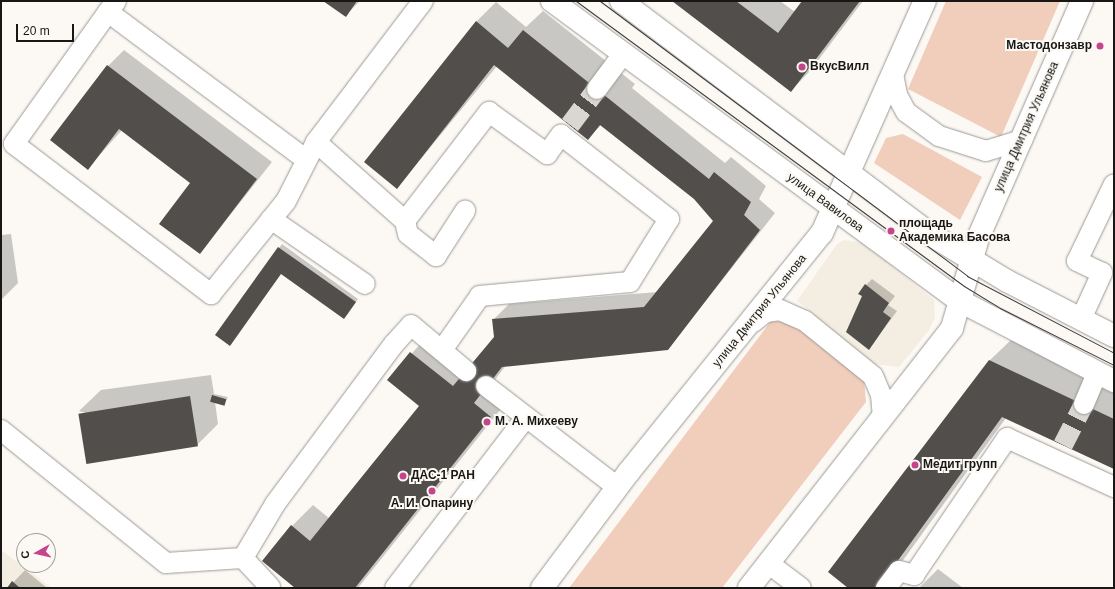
<!DOCTYPE html>
<html>
<head>
<meta charset="utf-8">
<style>
	body { margin:0 }
	#map { position:relative; width:1115px; height:589px; overflow:hidden; background:#fcf9f4; font-family:Arial,sans-serif }
	div>[style] { position:absolute }
	[style*='--x'] { left:calc(var(--x)*1px); top:calc(var(--y)*1px); width:calc(var(--w)*1px); rotate:calc(var(--a)*1deg) }
	.built>* { inset:0; background:#f4eee2 }
	.green>* { inset:0; background:#f1cdbb }
	.shadow>* { inset:0; background:#0003 }
	.building>* { inset:0; background:#524e4b; transform-origin:0 0 }
	.minor-tunnel>* { height:20px; margin-top:-10px; transform-origin:0; background:repeating-linear-gradient(90deg,#dad7d3 0 20px,transparent 0 30px) }
	.roads { filter:drop-shadow(0 0 1px #9b9994) drop-shadow(0 0 1px #9b9994) }
	.minor>* { height:20px; margin:-10px; padding:0 10px; transform-origin:10px; border-radius:10px; background:#fff }
	.major>* { height:22px; margin:-11px; padding:0 11px; transform-origin:11px; border-radius:11px; background:#fff }
	.tram>* { height:1px; margin:-0.5px; padding:0 0.5px; transform-origin:0.5px; border-radius:0.5px; background:#3d3c3a }
	.dots>* { width:11px; height:11px; translate:-50% -50%; box-sizing:border-box; border:2px solid #fcf9f4; border-radius:50% }
	span { translate:-50% -50%; white-space:nowrap; text-align:center; line-height:1.15; -webkit-text-stroke:4px #fcf9f4; paint-order:stroke }
	.poi-label { font-size:12px; color:#181715; font-weight:700 }
	.right { translate:-100% -50%; text-align:right }
	.left { translate:0 -50%; text-align:left }
	.street-label { font-size:12px; color:#181715 }
	.frame { position:absolute; inset:0; border:2px solid #181715; pointer-events:none }
	.north { position:absolute; left:16px; top:533px; width:40px; height:40px; box-sizing:border-box; background:#fcf9f4; border:1px solid #a19f9b; border-radius:50%; rotate:262deg; font-size:11px; font-weight:700; line-height:16px; text-align:center; color:#181715 }
	.north::after { content:''; display:block; margin:auto; width:14px; height:18px; background:#c6448c; clip-path:polygon(50% 0,100% 100%,50% 72%,0 100%) }
	.scale { position:absolute; left:16px; top:24px; width:58px; height:18px; box-sizing:border-box; border:2px solid #181715; border-top:0; padding-left:5px; font-size:12px; line-height:14px; white-space:nowrap; color:#181715; -webkit-text-stroke:3px #fcf9f4; paint-order:stroke }
</style>
</head>
<body>
<div id="map">
	<div class="built">
		<div style="clip-path:polygon(844px 240px,864px 243px,934px 300px,935px 318px,929px 330px,899px 367px,874px 364px,797px 301px,837px 244px)"></div>
		<div style="clip-path:polygon(1px 550px,52px 588px,1px 588px)"></div>
	</div>
	<div class="green">
		<div style="clip-path:polygon(946px 1px,1060px 1px,1001px 137px,908px 89px)"></div>
		<div style="clip-path:polygon(903px 134px,982px 177px,960px 220px,874px 163px,886px 138px)"></div>
		<div style="clip-path:polygon(771px 321px,791px 322px,864px 380px,866px 402px,722px 588px,569px 588px)"></div>
	</div>
	<div class="shadow">
		<div style="clip-path:polygon(324px 1px,360px 1px,345px 16px)"></div>
		<div style="clip-path:polygon(674px 1px,780px 1px,795px 12px,804px 1px,863px 1px,810px 71px,791px 91px)"></div>
		<div style="clip-path:polygon(496px 2px,526px 27px,543px 11px,635px 84px,632px 88px,725px 163px,731px 157px,766px 186px,759px 199px,775px 213px,668px 349px,510px 360px,494px 381px,512px 395px,358px 588px,297px 588px,292px 526px,313px 505px,330px 519px,421px 406px,388px 380px,432px 331px,472px 364px,495px 337px,493px 320px,509px 304px,658px 292px,714px 220px,694px 198px,601px 125px,588px 138px,497px 66px,397px 188px,476px 22px)"></div>
		<div style="clip-path:polygon(124px 50px,272px 162px,200px 253px,192px 183px,122px 130px,88px 168px,108px 66px)"></div>
		<div style="clip-path:polygon(11px 234px,18px 283px,1px 300px,1px 235px)"></div>
		<div style="clip-path:polygon(282px 244px,358px 299px,347px 315px,281px 273px,217px 335px)"></div>
		<div style="clip-path:polygon(872px 279px,895px 296px,888px 305px,897px 311px,869px 349px,863px 296px,866px 285px)"></div>
		<div style="clip-path:polygon(1011px 340px,1114px 389px,1114px 469px,1006px 418px,888px 581px,849px 588px,989px 361px)"></div>
		<div style="clip-path:polygon(211px 375px,214px 394px,228px 397px,223px 405px,215px 402px,218px 424px,197px 445px,79px 411px,101px 390px)"></div>
		<div style="clip-path:polygon(938px 569px,963px 588px,919px 588px)"></div>
		<div style="clip-path:polygon(25px 570px,47px 588px,8px 588px)"></div>
	</div>
	<div class="building">
		<div style="clip-path:polygon(323px 1px,357px 1px,346px 17px)"></div>
		<div style="clip-path:polygon(672px 1px,736px 1px,778px 33px,802px 1px,860px 1px,791px 92px)"></div>
		<div style="clip-path:polygon(476px 21px,508px 48px,523px 30px,709px 179px,714px 172px,751px 202px,744px 215px,760px 230px,668px 350px,502px 367px,474px 403px,491px 417px,355px 588px,295px 588px,262px 561px,291px 525px,310px 541px,419px 406px,387px 380px,410px 352px,453px 386px,494px 337px,492px 319px,644px 307px,713px 221px,694px 199px,600px 125px,588px 140px,494px 65px,397px 189px,364px 162px)"></div>
		<div style="clip-path:polygon(107px 65px,257px 179px,200px 254px,159px 224px,190px 183px,119px 129px,88px 170px,50px 140px)"></div>
		<div style="clip-path:polygon(278px 247px,356px 302px,344px 319px,281px 274px,230px 346px,215px 335px)"></div>
		<div style="clip-path:polygon(865px 284px,889px 303px,883px 312px,891px 318px,869px 350px,846px 332px,862px 296px,858px 294px)"></div>
		<div style="clip-path:polygon(989px 360px,1114px 419px,1114px 469px,1002px 417px,878px 588px,848px 588px,828px 572px)"></div>
		<div style="left:212px;top:395px;width:15px;height:7px;rotate:16deg"></div>
		<div style="left:190px;top:396px;width:51px;height:113px;rotate:81deg"></div>
		<div style="clip-path:polygon(12px 581px,20px 588px,7px 588px)"></div>
	</div>
	<div class="minor-tunnel">
		<div style="--x:570;--y:125;--w:45;--a:-53.1"></div>
		<div style="--x:1063;--y:445;--w:46;--a:-62.9"></div>
	</div>
	<div class="roads">
		<div class="minor">
			<div style="--x:116;--y:1;--w:14;--a:126"></div>
			<div style="--x:108;--y:12;--w:246;--a:36.7"></div>
			<div style="--x:108;--y:12;--w:162;--a:125.5"></div>
			<div style="--x:14;--y:144;--w:248;--a:37.3"></div>
			<div style="--x:211;--y:294;--w:119;--a:-51.1"></div>
			<div style="--x:286;--y:201;--w:66;--a:-63"></div>
			<div style="--x:316;--y:142;--w:119;--a:41.6"></div>
			<div style="--x:405;--y:221;--w:138;--a:-52.4"></div>
			<div style="--x:489;--y:112;--w:72;--a:35.9"></div>
			<div style="--x:547;--y:154;--w:24;--a:-54"></div>
			<div style="--x:561;--y:135;--w:137;--a:37.9"></div>
			<div style="--x:669;--y:219;--w:74;--a:121.8"></div>
			<div style="--x:630;--y:282;--w:151;--a:174.7"></div>
			<div style="--x:480;--y:296;--w:66;--a:125.1"></div>
			<div style="--x:893;--y:74;--w:21;--a:79"></div>
			<div style="--x:897;--y:95;--w:19;--a:62"></div>
			<div style="--x:906;--y:112;--w:41;--a:36"></div>
			<div style="--x:939;--y:136;--w:49;--a:17.7"></div>
			<div style="--x:986;--y:151;--w:38;--a:-17"></div>
			<div style="--x:597;--y:89;--w:44;--a:-53.4"></div>
			<div style="--x:316;--y:142;--w:177;--a:-52.8"></div>
			<div style="--x:271;--y:219;--w:114;--a:34.7"></div>
			<div style="--x:405;--y:221;--w:13;--a:77"></div>
			<div style="--x:408;--y:234;--w:36;--a:38"></div>
			<div style="--x:436;--y:256;--w:54;--a:-57.2"></div>
			<div style="--x:1081;--y:319;--w:51;--a:-65.5"></div>
			<div style="--x:1102;--y:273;--w:28;--a:-154"></div>
			<div style="--x:1077;--y:261;--w:85;--a:-64.3"></div>
			<div style="--x:753;--y:322;--w:16;--a:-38"></div>
			<div style="--x:766;--y:312;--w:14;--a:-8"></div>
			<div style="--x:780;--y:310;--w:27;--a:24"></div>
			<div style="--x:805;--y:321;--w:87;--a:39"></div>
			<div style="--x:873;--y:376;--w:21;--a:67"></div>
			<div style="--x:881;--y:395;--w:21;--a:85"></div>
			<div style="--x:486;--y:386;--w:165;--a:37.6"></div>
			<div style="--x:1084;--y:404;--w:34;--a:-67"></div>
			<div style="--x:1;--y:430;--w:212;--a:38.9"></div>
			<div style="--x:166;--y:563;--w:77;--a:-3.7"></div>
			<div style="--x:768;--y:563;--w:41;--a:37.1"></div>
			<div style="--x:270;--y:587;--w:40;--a:-133"></div>
			<div style="--x:243;--y:558;--w:63;--a:-59.3"></div>
			<div style="--x:275;--y:504;--w:199;--a:-53.4"></div>
			<div style="--x:394;--y:344;--w:25;--a:-48"></div>
			<div style="--x:411;--y:325;--w:72;--a:39.9"></div>
			<div style="--x:395;--y:588;--w:215;--a:-52.5"></div>
			<div style="--x:886;--y:588;--w:21;--a:-53"></div>
			<div style="--x:899;--y:571;--w:16;--a:15"></div>
			<div style="--x:914;--y:575;--w:166;--a:-55.8"></div>
			<div style="--x:1007;--y:438;--w:118;--a:24.6"></div>
		</div>
		<div class="major">
			<div style="--x:552;--y:1;--w:506;--a:36.33"></div>
			<div style="--x:960;--y:301;--w:174;--a:27.5"></div>
			<div style="--x:621;--y:1;--w:388;--a:37"></div>
			<div style="--x:931;--y:235;--w:89;--a:31.2"></div>
			<div style="--x:1007;--y:281;--w:120;--a:27.2"></div>
			<div style="--x:542;--y:588;--w:144;--a:-53.2"></div>
			<div style="--x:628;--y:473;--w:309;--a:-51.1"></div>
			<div style="--x:822;--y:233;--w:254;--a:-66.1"></div>
			<div style="--x:749;--y:588;--w:330;--a:-52"></div>
			<div style="--x:952;--y:328;--w:94;--a:-73.9"></div>
			<div style="--x:978;--y:238;--w:259;--a:-66.3"></div>
		</div>
	</div>
	<div class="tram">
		<div style="--x:576;--y:1;--w:481;--a:36.3"></div>
		<div style="--x:964;--y:286;--w:42;--a:31.4"></div>
		<div style="--x:1000;--y:308;--w:127;--a:26.6"></div>
		<div style="--x:600;--y:1;--w:459;--a:36.8"></div>
		<div style="--x:967;--y:276;--w:166;--a:27.6"></div>
	</div>
	<div class="dots">
		<div style="left:1100px;top:46px;background:#c6448c"></div>
		<div style="left:802px;top:67px;background:#c6448c"></div>
		<div style="left:891px;top:231px;background:#c6448c"></div>
		<div style="left:487px;top:422px;background:#c6448c"></div>
		<div style="left:915px;top:465px;background:#c6448c"></div>
		<div style="left:403px;top:476px;background:#c6448c"></div>
		<div style="left:432px;top:491px;background:#c6448c"></div>
	</div>
	<div class="poi-label">
		<span class="right" style="left:1092px;top:46px">Мастодонзавр</span>
		<span class="left" style="left:810px;top:67px">ВкусВилл</span>
		<span class="left" style="left:899px;top:231px">площадь<br>Академика Басова</span>
		<span class="left" style="left:495px;top:422px">М. А. Михееву</span>
		<span class="left" style="left:923px;top:465px">Медит групп</span>
		<span class="left" style="left:411px;top:476px">ДАС-1 РАН</span>
		<span style="left:432px;top:504px">А. И. Опарину</span>
	</div>
	<div class="street-label">
		<span style="left:1027px;top:127px;rotate:-66deg">улица Дмитрия Ульянова</span>
		<span style="left:825px;top:203px;rotate:36deg">улица Вавилова</span>
		<span style="left:760px;top:311px;rotate:-51deg">улица Дмитрия Ульянова</span>
	</div>
	<div class="frame"></div>
	<div class="north">С</div>
	<div class="scale">20 m</div>
</div>
</body>
</html>
